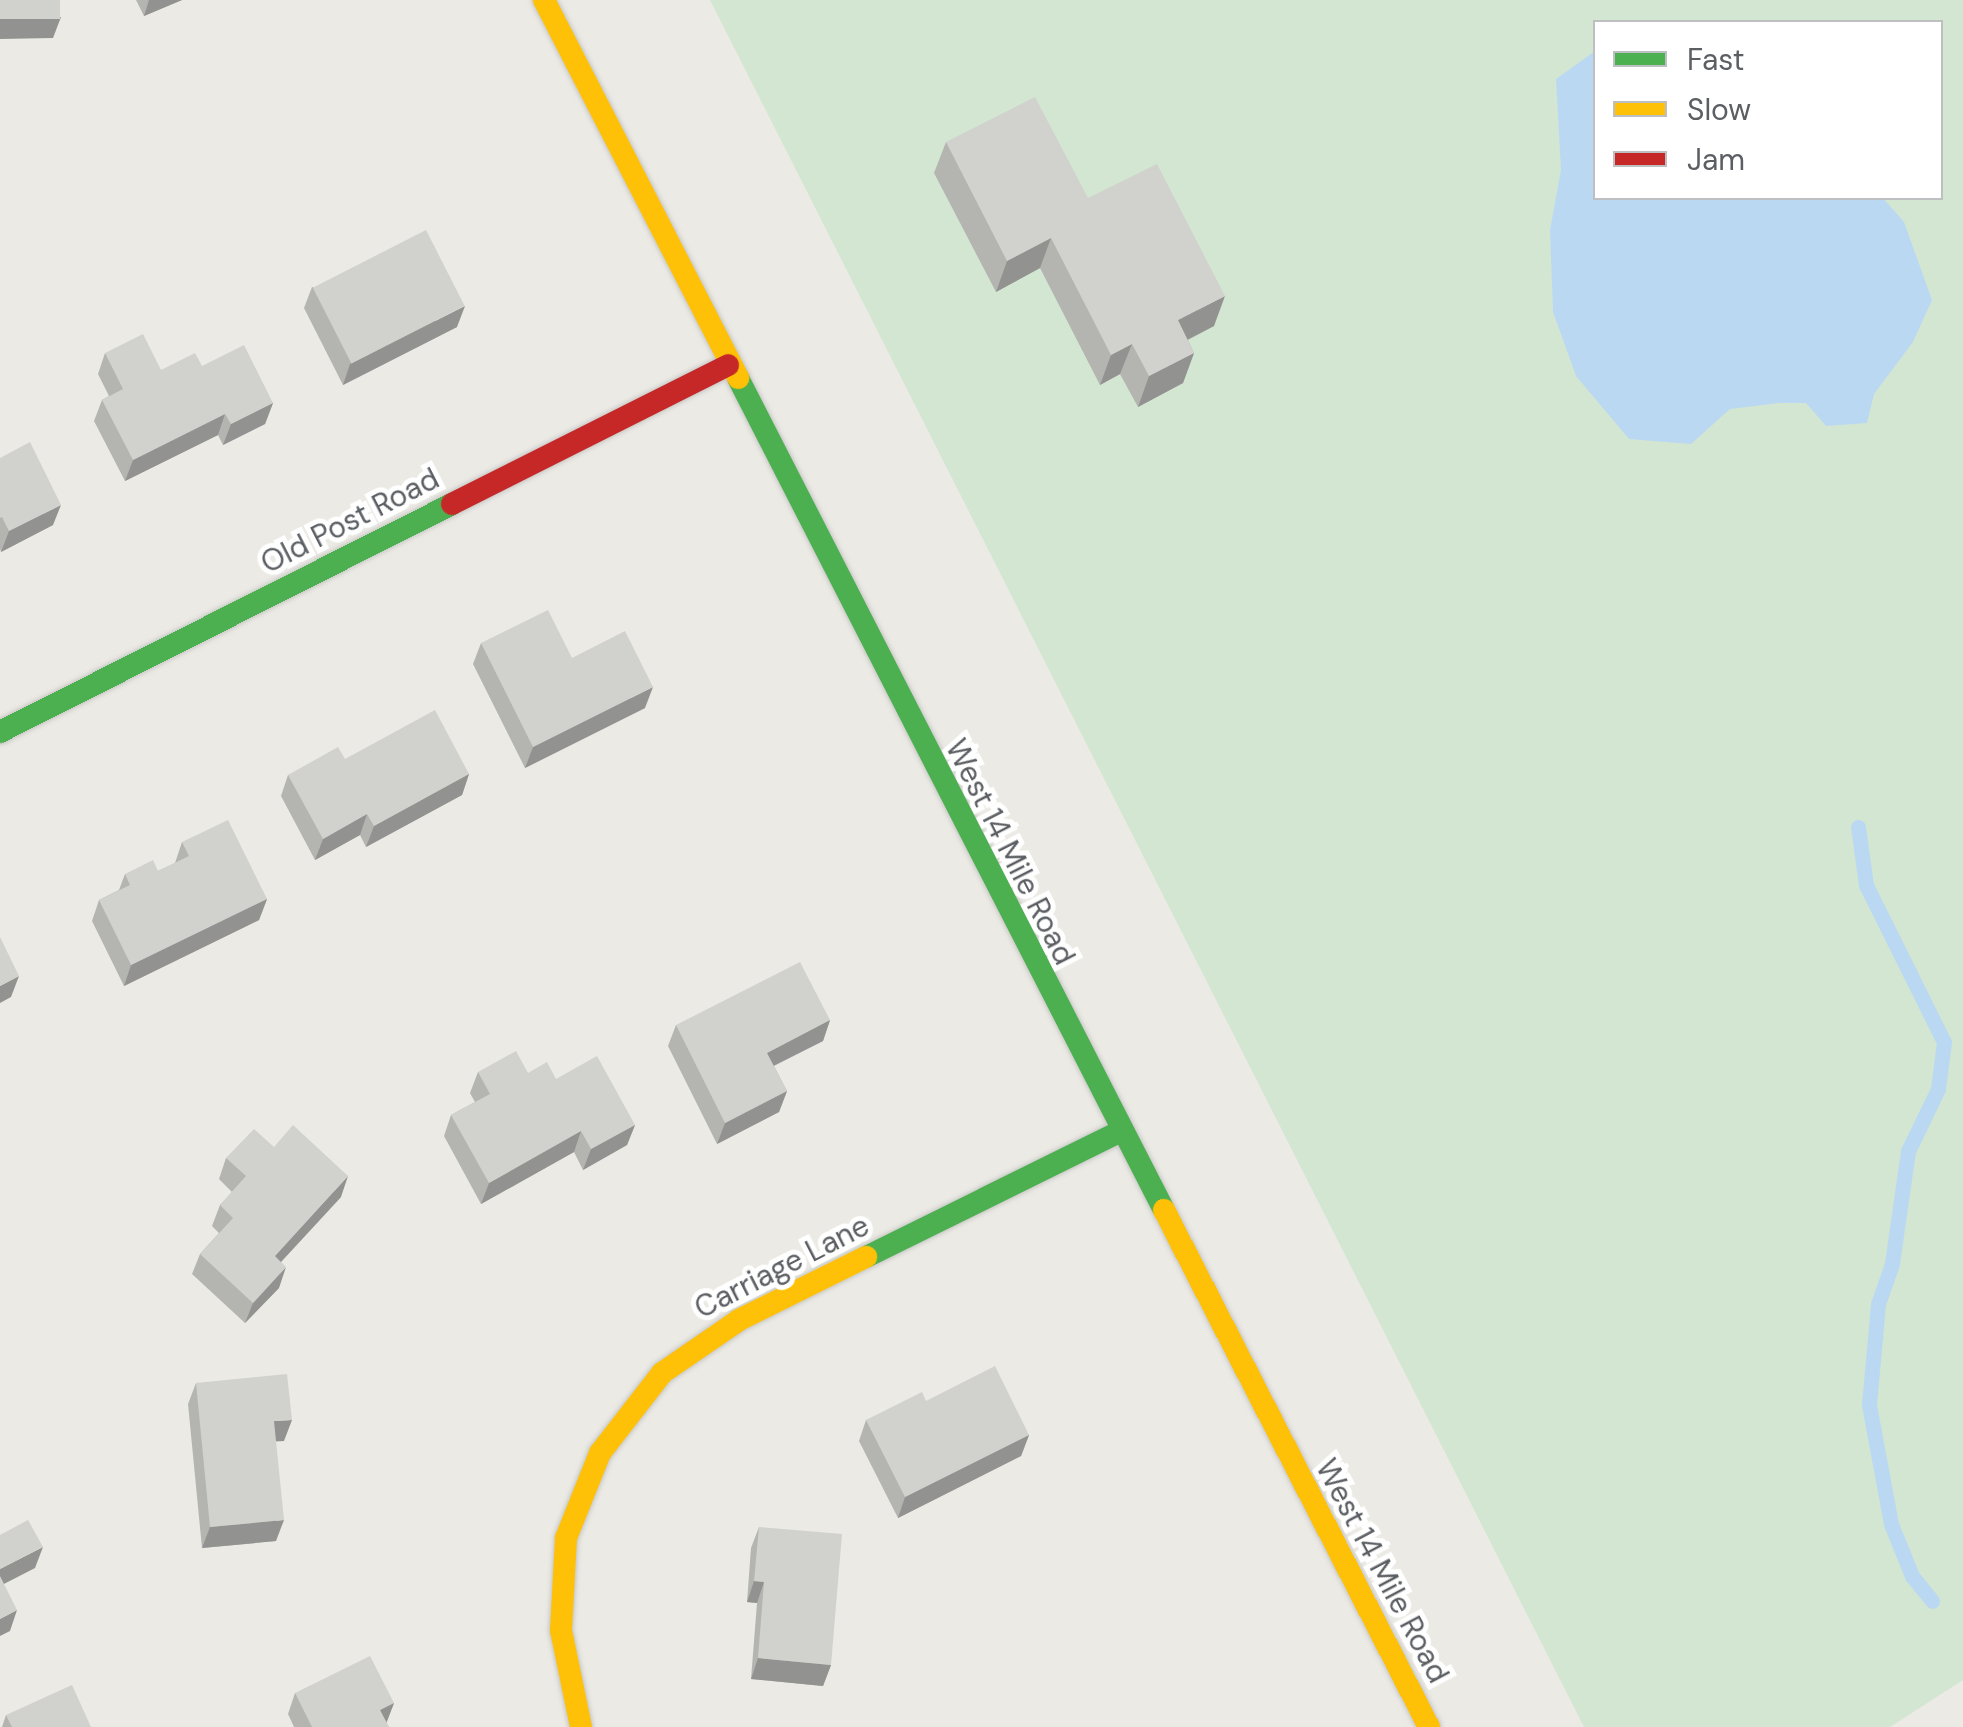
<!DOCTYPE html>
<html>
<head>
<meta charset="utf-8">
<style>
	body { margin:0 }
	#map { position:relative; width:1963px; height:1727px; overflow:hidden; background:#ebeae5; font-family:"DM Sans",sans-serif }
	div>[style] { position:absolute }
	[style*='--x'] { left:calc(var(--x)*1px); top:calc(var(--y)*1px); width:calc(var(--w)*1px); rotate:calc(var(--a)*1deg) }
	.green>* { inset:0; background:#d3e6d2 }
	.water>* { inset:0; background:#bbd8f3 }
	.stream>* { height:15px; margin:-7.5px; padding:0 7.5px; transform-origin:7.5px; border-radius:7.5px; background:#bbd8f3 }
	.roads { filter:drop-shadow(0 0 2px #c7c7c5) drop-shadow(0 0 2px #c7c7c5) }
	.fast>* { height:22px; margin:-11px; padding:0 11px; transform-origin:11px; border-radius:11px; background:#4caf50 }
	.slow>* { height:22px; margin:-11px; padding:0 11px; transform-origin:11px; border-radius:11px; background:#ffc107 }
	.jam>* { height:22px; margin:-11px; padding:0 11px; transform-origin:11px; border-radius:11px; background:#c62828 }
	.wall>* { inset:0; background:#b4b4b1 }
	.shaded-wall>* { inset:0; background:#929290 }
	.building>* { inset:0; background:#d1d1ce; transform-origin:0 0 }
	span { translate:-50% -50%; white-space:nowrap; text-align:center; line-height:1.15; -webkit-text-stroke:10px #fff; paint-order:stroke }
	.street-label { font-size:30px; color:#5b5e62 }
	.legend { position:absolute; left:1593px; top:20px; width:350px; height:180px; box-sizing:border-box; background:#fff; border:2px solid #bdbfc0; margin:0; padding:12px 18px; list-style:none; font-size:30px; color:#5b5e62 }
	.legend li { display:flex; align-items:center; gap:20px; height:50px }
	.legend b { width:50px; border:2px solid #bdbfc0 }
</style>
</head>
<body>
<div id="map">
	<div class="green">
		<div style="clip-path:polygon(evenodd,710px 0,1963px 0,1963px 1680px,1890px 1727px,1584px 1727px,710px 0,1596px 22px,1940px 22px,1940px 198px,1596px 198px,1596px 22px)"></div>
	</div>
	<div class="water">
		<div style="clip-path:polygon(1595px 51px,1596px 198px,1883px 198px,1904px 222px,1932px 300px,1913px 342px,1874px 394px,1867px 423px,1826px 426px,1806px 403px,1779px 403px,1730px 409px,1691px 444px,1629px 439px,1576px 376px,1553px 312px,1550px 230px,1561px 170px,1556px 79px)"></div>
	</div>
	<div class="stream">
		<div style="--x:1858;--y:827;--w:59;--a:82.1"></div>
		<div style="--x:1866;--y:885;--w:175;--a:63.6"></div>
		<div style="--x:1944;--y:1042;--w:47;--a:97.3"></div>
		<div style="--x:1938;--y:1089;--w:69;--a:115.8"></div>
		<div style="--x:1908;--y:1151;--w:114;--a:98.1"></div>
		<div style="--x:1892;--y:1264;--w:42;--a:109.3"></div>
		<div style="--x:1878;--y:1304;--w:101;--a:95.1"></div>
		<div style="--x:1869;--y:1405;--w:121;--a:79.5"></div>
		<div style="--x:1891;--y:1524;--w:56;--a:68"></div>
		<div style="--x:1912;--y:1576;--w:32;--a:51"></div>
	</div>
	<div class="roads">
		<div class="fast">
			<div style="--x:738;--y:378;--w:935;--a:62.89"></div>
			<div style="--x:0;--y:732;--w:506;--a:-26.77"></div>
			<div style="--x:866;--y:1257;--w:282;--a:-26.3"></div>
		</div>
		<div class="slow">
			<div style="--x:544;--y:0;--w:425;--a:62.8"></div>
			<div style="--x:1164;--y:1210;--w:581;--a:62.86"></div>
			<div style="--x:581;--y:1727;--w:99;--a:-101.7"></div>
			<div style="--x:561;--y:1630;--w:92;--a:-86.9"></div>
			<div style="--x:566;--y:1538;--w:92;--a:-68.2"></div>
			<div style="--x:600;--y:1453;--w:101;--a:-52.2"></div>
			<div style="--x:662;--y:1373;--w:93;--a:-34.5"></div>
			<div style="--x:739;--y:1320;--w:142;--a:-26.4"></div>
		</div>
		<div class="jam">
			<div style="--x:452;--y:504;--w:309;--a:-26.7"></div>
		</div>
	</div>
	<div class="wall">
		<div style="clip-path:polygon(136px 0,182px 0,144px 16px)"></div>
		<div style="clip-path:polygon(946px 142px,1088px 198px,1214px 326px,1188px 340px,1194px 353px,1183px 383px,1138px 407px,1120px 374px,1100px 385px,1040px 268px,996px 292px,934px 173px)"></div>
		<div style="clip-path:polygon(312px 287px,457px 327px,343px 385px,304px 308px)"></div>
		<div style="clip-path:polygon(105px 353px,161px 370px,202px 366px,273px 403px,265px 424px,223px 445px,218px 435px,125px 481px,94px 421px,102px 400px,109px 396px,98px 374px)"></div>
		<div style="clip-path:polygon(0 458px,53px 525px,1px 552px,0 549px)"></div>
		<div style="clip-path:polygon(481px 643px,572px 658px,645px 708px,525px 768px,473px 664px)"></div>
		<div style="clip-path:polygon(345px 759px,469px 774px,462px 795px,366px 847px,360px 835px,315px 860px,281px 796px,288px 775px)"></div>
		<div style="clip-path:polygon(182px 842px,267px 899px,259px 920px,124px 986px,92px 921px,99px 900px,119px 890px,125px 874px,158px 871px,175px 863px)"></div>
		<div style="clip-path:polygon(830px 1020px,823px 1041px,774px 1066px,787px 1091px,779px 1112px,717px 1144px,668px 1046px,676px 1025px)"></div>
		<div style="clip-path:polygon(478px 1072px,528px 1073px,556px 1079px,635px 1125px,627px 1145px,583px 1170px,574px 1152px,481px 1204px,444px 1136px,451px 1115px,475px 1102px,470px 1093px)"></div>
		<div style="clip-path:polygon(274px 1147px,341px 1197px,281px 1262px,279px 1288px,245px 1323px,192px 1274px,200px 1254px,219px 1233px,212px 1226px,220px 1205px,232px 1192px,219px 1179px,226px 1158px)"></div>
		<div style="clip-path:polygon(196px 1383px,284px 1441px,276px 1441px,276px 1541px,202px 1548px,188px 1404px)"></div>
		<div style="clip-path:polygon(926px 1401px,1029px 1435px,1021px 1456px,898px 1518px,859px 1441px,866px 1420px)"></div>
		<div style="clip-path:polygon(759px 1527px,831px 1665px,823px 1686px,751px 1679px,757px 1603px,747px 1602px,751px 1548px)"></div>
		<div style="clip-path:polygon(295px 1693px,394px 1703px,386px 1723px,389px 1727px,294px 1727px,288px 1714px)"></div>
		<div style="clip-path:polygon(6px 1715px,91px 1727px,2px 1727px)"></div>
	</div>
	<div class="shaded-wall">
		<div style="clip-path:polygon(149px 0,182px 0,144px 16px)"></div>
		<div style="clip-path:polygon(61px 17px,53px 38px,0 39px,0 19px)"></div>
		<div style="clip-path:polygon(1051px 238px,1040px 268px,996px 292px,1007px 261px)"></div>
		<div style="clip-path:polygon(1225px 296px,1214px 326px,1167px 350px,1178px 320px)"></div>
		<div style="clip-path:polygon(465px 306px,457px 327px,343px 385px,350px 364px)"></div>
		<div style="clip-path:polygon(1132px 344px,1120px 374px,1100px 385px,1111px 355px)"></div>
		<div style="clip-path:polygon(1194px 353px,1183px 383px,1138px 407px,1149px 376px)"></div>
		<div style="clip-path:polygon(273px 403px,265px 424px,223px 445px,231px 424px)"></div>
		<div style="clip-path:polygon(225px 414px,218px 435px,125px 481px,133px 460px)"></div>
		<div style="clip-path:polygon(61px 505px,53px 525px,1px 552px,9px 531px)"></div>
		<div style="clip-path:polygon(653px 687px,645px 708px,525px 768px,533px 747px)"></div>
		<div style="clip-path:polygon(469px 774px,462px 795px,366px 847px,374px 826px)"></div>
		<div style="clip-path:polygon(367px 814px,360px 835px,315px 860px,323px 839px)"></div>
		<div style="clip-path:polygon(267px 899px,259px 920px,124px 986px,131px 965px)"></div>
		<div style="clip-path:polygon(19px 976px,11px 997px,0 1003px,0 986px)"></div>
		<div style="clip-path:polygon(830px 1020px,823px 1041px,759px 1073px,767px 1053px)"></div>
		<div style="clip-path:polygon(787px 1091px,779px 1112px,717px 1144px,725px 1123px)"></div>
		<div style="clip-path:polygon(635px 1125px,627px 1145px,583px 1170px,591px 1149px)"></div>
		<div style="clip-path:polygon(581px 1131px,574px 1152px,481px 1204px,489px 1183px)"></div>
		<div style="clip-path:polygon(348px 1176px,341px 1197px,267px 1277px,275px 1256px)"></div>
		<div style="clip-path:polygon(286px 1267px,279px 1288px,245px 1323px,253px 1303px)"></div>
		<div style="clip-path:polygon(292px 1420px,284px 1441px,267px 1442px,274px 1421px)"></div>
		<div style="clip-path:polygon(1029px 1435px,1021px 1456px,898px 1518px,905px 1497px)"></div>
		<div style="clip-path:polygon(284px 1520px,276px 1541px,202px 1548px,210px 1527px)"></div>
		<div style="clip-path:polygon(43px 1547px,35px 1568px,0 1586px,0 1569px)"></div>
		<div style="clip-path:polygon(754px 1581px,764px 1582px,757px 1603px,747px 1602px)"></div>
		<div style="clip-path:polygon(17px 1610px,10px 1631px,0 1636px,0 1619px)"></div>
		<div style="clip-path:polygon(758px 1658px,831px 1665px,823px 1686px,751px 1679px)"></div>
		<div style="clip-path:polygon(394px 1703px,386px 1724px,380px 1710px)"></div>
	</div>
	<div class="building">
		<div style="left:0;top:0;width:60px;height:19px"></div>
		<div style="clip-path:polygon(1035px 97px,1088px 198px,1157px 164px,1225px 296px,1178px 320px,1194px 353px,1149px 376px,1132px 344px,1111px 355px,1051px 238px,1007px 261px,946px 142px)"></div>
		<div style="left:426px;top:230px;width:85px;height:127px;rotate:63deg"></div>
		<div style="clip-path:polygon(143px 334px,161px 370px,195px 353px,202px 366px,244px 345px,273px 403px,231px 424px,225px 414px,133px 460px,102px 400px,123px 389px,105px 353px)"></div>
		<div style="clip-path:polygon(30px 442px,61px 505px,9px 531px,2px 517px,0 518px,0 458px)"></div>
		<div style="clip-path:polygon(548px 610px,572px 658px,625px 631px,653px 687px,533px 747px,481px 643px)"></div>
		<div style="clip-path:polygon(435px 710px,469px 774px,374px 826px,367px 814px,323px 839px,288px 775px,338px 747px,345px 759px)"></div>
		<div style="clip-path:polygon(228px 820px,267px 899px,131px 965px,99px 900px,130px 885px,125px 874px,153px 860px,158px 871px,189px 856px,182px 842px)"></div>
		<div style="clip-path:polygon(0 937px,19px 976px,0 986px)"></div>
		<div style="clip-path:polygon(800px 962px,830px 1020px,767px 1053px,787px 1091px,725px 1123px,676px 1025px)"></div>
		<div style="clip-path:polygon(516px 1051px,528px 1073px,547px 1062px,556px 1079px,597px 1056px,635px 1125px,591px 1149px,581px 1131px,489px 1183px,451px 1115px,490px 1094px,478px 1072px)"></div>
		<div style="clip-path:polygon(293px 1125px,348px 1176px,275px 1256px,286px 1267px,253px 1303px,200px 1254px,233px 1218px,220px 1205px,246px 1176px,226px 1158px,254px 1129px,274px 1147px)"></div>
		<div style="clip-path:polygon(995px 1366px,1029px 1435px,905px 1497px,866px 1420px,922px 1392px,926px 1401px)"></div>
		<div style="clip-path:polygon(287px 1374px,292px 1420px,274px 1421px,284px 1520px,210px 1527px,196px 1383px)"></div>
		<div style="clip-path:polygon(28px 1520px,43px 1547px,0 1569px,0 1535px)"></div>
		<div style="clip-path:polygon(759px 1527px,842px 1534px,831px 1665px,758px 1658px,764px 1582px,754px 1581px)"></div>
		<div style="clip-path:polygon(0 1576px,17px 1610px,0 1619px)"></div>
		<div style="clip-path:polygon(370px 1656px,394px 1703px,380px 1710px,389px 1727px,312px 1727px,295px 1693px)"></div>
		<div style="clip-path:polygon(72px 1685px,91px 1727px,12px 1727px,6px 1715px)"></div>
	</div>
	<div class="street-label">
		<span style="left:350px;top:521px;rotate:-27deg">Old Post Road</span>
		<span style="left:1010px;top:852px;rotate:63deg">West 14 Mile Road</span>
		<span style="left:782px;top:1267px;rotate:-27deg">Carriage Lane</span>
		<span style="left:1382px;top:1571px;rotate:62deg">West 14 Mile Road</span>
	</div>
	<ul class="legend">
	<li><b style="height:12px;background:#4caf50"></b>Fast</li>
	<li><b style="height:12px;background:#ffc107"></b>Slow</li>
	<li><b style="height:12px;background:#c62828"></b>Jam</li>
	</ul>
</div>
</body>
</html>
